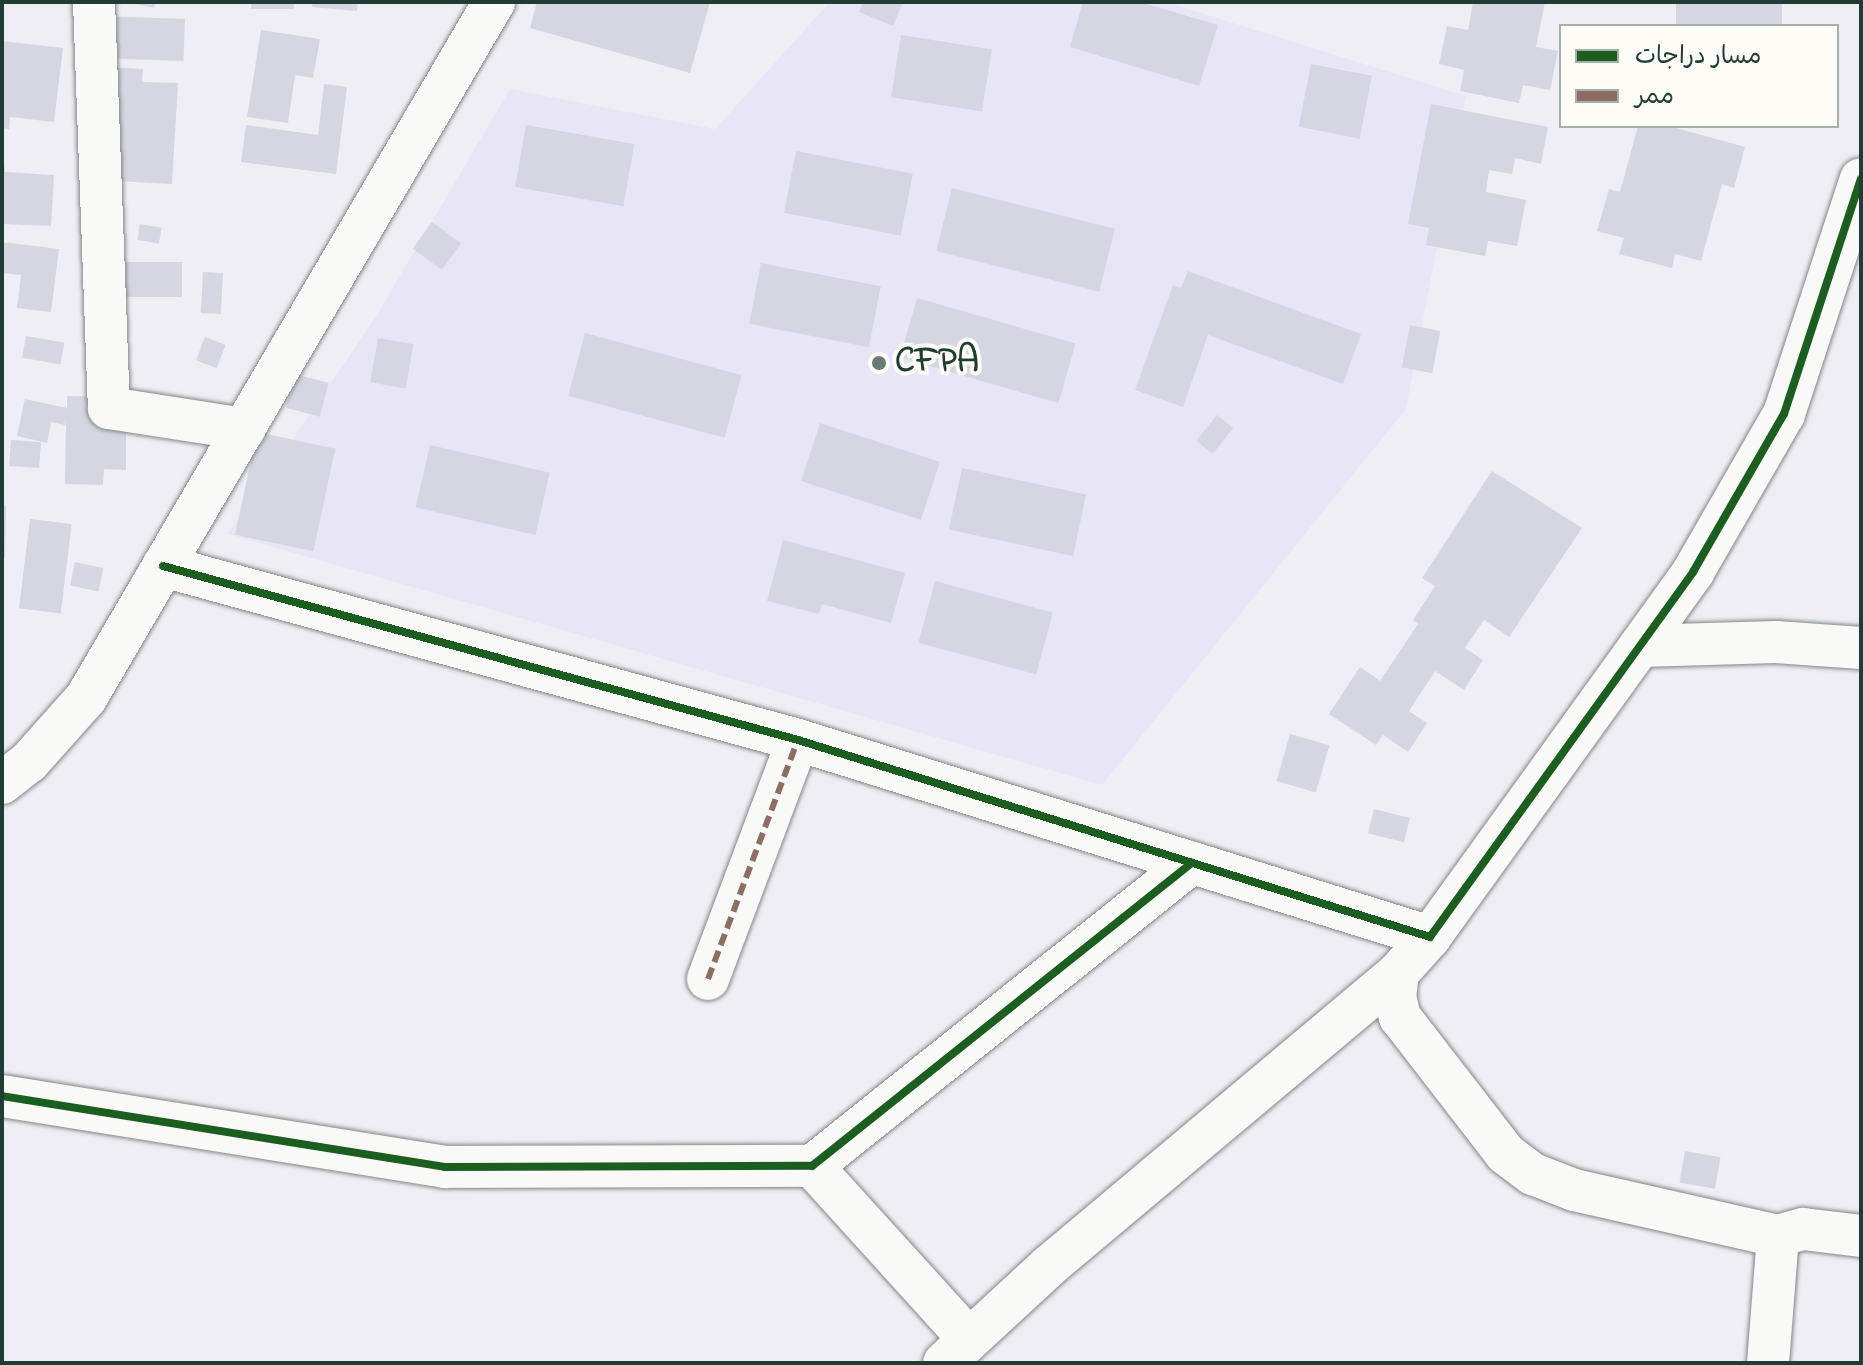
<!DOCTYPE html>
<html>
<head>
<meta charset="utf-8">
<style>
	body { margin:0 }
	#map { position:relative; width:1863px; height:1365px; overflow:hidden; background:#efeef4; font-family:"Indie Flower","Playpen Sans Arabic",sans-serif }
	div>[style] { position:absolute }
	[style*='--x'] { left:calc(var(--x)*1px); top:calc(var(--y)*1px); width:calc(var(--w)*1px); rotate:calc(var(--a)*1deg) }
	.built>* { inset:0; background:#e8e6f6 }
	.building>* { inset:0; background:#d5d6e1; transform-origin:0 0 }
	.roads { filter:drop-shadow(0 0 2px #828788) drop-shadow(0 0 2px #828788) }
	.minor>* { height:42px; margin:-21px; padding:0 21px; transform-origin:21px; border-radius:21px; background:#f9f9f8 }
	.quiet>* { height:6px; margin-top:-3px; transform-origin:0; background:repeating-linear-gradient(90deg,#8d6e63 0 12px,transparent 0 18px) }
	.cycleway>* { height:8px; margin:-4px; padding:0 4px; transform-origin:4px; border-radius:4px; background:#1b5e20 }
	.dots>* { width:22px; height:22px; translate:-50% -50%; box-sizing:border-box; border:4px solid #fdfcf7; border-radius:50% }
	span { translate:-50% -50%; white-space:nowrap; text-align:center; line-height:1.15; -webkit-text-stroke:8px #fdfcf7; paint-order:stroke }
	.poi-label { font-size:36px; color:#1f3d34; font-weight:700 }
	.left { translate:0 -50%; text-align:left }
	.frame { position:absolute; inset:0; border:4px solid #1f3d34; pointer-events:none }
	.legend { position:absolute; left:1559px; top:24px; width:280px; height:104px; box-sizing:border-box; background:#fdfcf7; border:2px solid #a4b0a9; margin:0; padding:10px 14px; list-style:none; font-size:24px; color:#1f3d34 }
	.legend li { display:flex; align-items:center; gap:16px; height:40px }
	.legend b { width:40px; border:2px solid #a4b0a9 }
</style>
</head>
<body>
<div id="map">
	<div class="built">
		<div style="clip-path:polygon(830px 2px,1166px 2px,1466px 96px,1406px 409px,1102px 785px,228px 534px,375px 318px,510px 89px,715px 129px)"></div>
	</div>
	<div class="building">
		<div style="clip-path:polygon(127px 2px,155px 2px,154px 8px)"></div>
		<div style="left:251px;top:2px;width:43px;height:7px"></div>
		<div style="clip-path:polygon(313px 2px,358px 2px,357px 11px,312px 7px)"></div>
		<div style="clip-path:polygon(537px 2px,710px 2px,690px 73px,530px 28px)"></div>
		<div style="clip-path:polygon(863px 2px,903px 2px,893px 26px,859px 12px)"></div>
		<div style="clip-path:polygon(1083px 2px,1140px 2px,1218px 25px,1199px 86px,1070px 47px)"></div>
		<div style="clip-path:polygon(1473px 2px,1545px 2px,1536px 47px,1558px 51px,1550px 90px,1523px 85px,1519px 103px,1460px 91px,1464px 70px,1439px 64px,1447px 26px,1468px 30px)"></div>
		<div style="left:1676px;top:2px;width:106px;height:25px"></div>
		<div style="left:99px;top:16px;width:86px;height:42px;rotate:2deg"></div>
		<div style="clip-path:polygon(261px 30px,320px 39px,313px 78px,295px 75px,288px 123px,247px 117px)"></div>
		<div style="left:901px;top:35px;width:92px;height:63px;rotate:9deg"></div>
		<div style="clip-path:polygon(2px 41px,63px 48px,54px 122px,10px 117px,9px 129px,2px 128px)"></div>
		<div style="left:1311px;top:64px;width:62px;height:64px;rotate:11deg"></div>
		<div style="clip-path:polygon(106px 67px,143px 69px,142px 82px,178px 83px,172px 184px,99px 180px)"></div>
		<div style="clip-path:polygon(324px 84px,347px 87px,336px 174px,241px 162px,246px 125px,318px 135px)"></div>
		<div style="clip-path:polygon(1431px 104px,1548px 127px,1541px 164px,1515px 158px,1512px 174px,1489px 170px,1486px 192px,1526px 200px,1517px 246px,1488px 241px,1485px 256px,1426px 245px,1429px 228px,1408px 224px)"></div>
		<div style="left:526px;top:125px;width:110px;height:63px;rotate:10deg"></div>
		<div style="clip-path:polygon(1638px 126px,1669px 126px,1745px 147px,1734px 188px,1722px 184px,1701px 261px,1675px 254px,1672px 268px,1619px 254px,1624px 238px,1597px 231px,1609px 189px,1620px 192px)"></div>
		<div style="clip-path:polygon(2px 147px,5px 172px,54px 175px,51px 226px,2px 224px)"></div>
		<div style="left:796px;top:151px;width:119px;height:63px;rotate:11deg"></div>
		<div style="left:952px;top:188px;width:168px;height:65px;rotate:14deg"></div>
		<div style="left:432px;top:222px;width:36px;height:33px;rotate:36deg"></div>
		<div style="left:140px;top:224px;width:22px;height:16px;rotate:10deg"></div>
		<div style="clip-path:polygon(2px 242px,59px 249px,51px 312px,17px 308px,21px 275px,2px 273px)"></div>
		<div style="left:115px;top:262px;width:67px;height:35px"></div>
		<div style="left:761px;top:263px;width:122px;height:62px;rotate:11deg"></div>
		<div style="clip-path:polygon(1188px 271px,1361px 334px,1343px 384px,1208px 335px,1183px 407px,1135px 390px,1173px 285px,1181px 288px)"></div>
		<div style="left:203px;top:272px;width:20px;height:41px;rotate:3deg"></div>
		<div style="left:917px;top:298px;width:165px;height:62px;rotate:16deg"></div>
		<div style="left:1410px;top:325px;width:31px;height:43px;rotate:11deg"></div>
		<div style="left:585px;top:333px;width:162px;height:65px;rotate:15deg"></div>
		<div style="left:26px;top:336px;width:39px;height:22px;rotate:10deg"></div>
		<div style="left:205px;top:337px;width:22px;height:25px;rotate:21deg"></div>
		<div style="left:378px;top:338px;width:36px;height:45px;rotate:10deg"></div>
		<div style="left:295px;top:374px;width:35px;height:35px;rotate:15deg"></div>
		<div style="clip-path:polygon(67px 396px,143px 397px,126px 431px,126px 470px,104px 469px,103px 485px,65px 484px,66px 420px,65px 425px,51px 422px,47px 443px,17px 436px,25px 399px,67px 408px)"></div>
		<div style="left:1217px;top:415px;width:21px;height:33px;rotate:39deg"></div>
		<div style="left:820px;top:423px;width:126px;height:61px;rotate:18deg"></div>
		<div style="left:257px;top:432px;width:80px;height:105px;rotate:12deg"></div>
		<div style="left:11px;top:440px;width:30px;height:26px;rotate:4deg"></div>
		<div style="left:430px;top:445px;width:123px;height:64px;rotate:13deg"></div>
		<div style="left:962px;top:468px;width:127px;height:63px;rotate:12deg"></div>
		<div style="clip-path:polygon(1492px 471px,1582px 528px,1509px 637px,1484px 620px,1465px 648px,1483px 660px,1464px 690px,1435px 671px,1409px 711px,1427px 723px,1408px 752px,1383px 735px,1376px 745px,1329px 714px,1360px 667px,1380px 681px,1418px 624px,1413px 620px,1435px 586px,1422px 578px)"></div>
		<div style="clip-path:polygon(2px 506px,6px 506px,5px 558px,2px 558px)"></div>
		<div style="left:30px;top:519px;width:42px;height:90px;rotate:7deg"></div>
		<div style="clip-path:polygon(783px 540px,905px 573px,891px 623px,822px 604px,819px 614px,767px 601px)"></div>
		<div style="left:75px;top:562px;width:29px;height:24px;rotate:12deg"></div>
		<div style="left:935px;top:581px;width:122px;height:64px;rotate:15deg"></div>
		<div style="left:1290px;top:734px;width:41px;height:49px;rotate:16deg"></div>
		<div style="left:1374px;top:809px;width:37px;height:25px;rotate:14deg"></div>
		<div style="left:1685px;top:1151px;width:36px;height:32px;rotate:10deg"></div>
	</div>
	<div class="roads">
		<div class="minor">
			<div style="--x:94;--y:2;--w:406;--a:87.9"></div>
			<div style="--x:109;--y:408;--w:137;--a:8.8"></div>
			<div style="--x:163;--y:566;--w:658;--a:15.32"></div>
			<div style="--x:798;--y:740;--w:662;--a:17.31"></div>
			<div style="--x:1430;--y:937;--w:450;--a:-54.2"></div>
			<div style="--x:1693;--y:572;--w:182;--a:-60.1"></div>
			<div style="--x:1784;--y:414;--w:247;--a:-71.9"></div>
			<div style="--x:1640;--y:646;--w:136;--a:-1.7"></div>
			<div style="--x:1776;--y:642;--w:85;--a:4"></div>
			<div style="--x:2;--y:783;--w:34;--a:-38"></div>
			<div style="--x:29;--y:762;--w:86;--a:-48.3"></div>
			<div style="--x:86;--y:698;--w:807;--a:-59.62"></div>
			<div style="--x:1430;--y:937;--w:48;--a:131.6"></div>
			<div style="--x:1398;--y:973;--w:23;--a:97"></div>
			<div style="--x:1395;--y:996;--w:22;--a:77"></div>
			<div style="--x:1400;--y:1017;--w:173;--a:52.3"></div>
			<div style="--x:1506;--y:1154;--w:34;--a:37"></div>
			<div style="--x:1533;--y:1174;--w:44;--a:21.3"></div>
			<div style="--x:1574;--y:1190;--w:209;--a:12.7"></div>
			<div style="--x:1778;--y:1236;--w:26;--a:-16"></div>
			<div style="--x:1803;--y:1229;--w:58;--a:6.9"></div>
			<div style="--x:708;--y:979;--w:255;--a:-69.4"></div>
			<div style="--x:2;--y:1096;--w:449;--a:9.1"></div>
			<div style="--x:445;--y:1167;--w:367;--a:-0.2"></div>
			<div style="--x:812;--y:1166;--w:486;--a:-38.6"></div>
			<div style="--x:812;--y:1166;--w:234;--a:47.8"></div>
			<div style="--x:944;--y:1363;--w:143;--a:-42.7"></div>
			<div style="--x:1049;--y:1266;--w:456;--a:-40"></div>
			<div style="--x:1768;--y:1363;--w:127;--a:-85.5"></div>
		</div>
	</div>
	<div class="quiet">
		<div style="--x:708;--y:979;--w:255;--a:-69.4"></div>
	</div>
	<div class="cycleway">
		<div style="--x:163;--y:566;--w:658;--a:15.32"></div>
		<div style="--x:798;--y:740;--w:662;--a:17.31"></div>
		<div style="--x:1430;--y:937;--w:450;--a:-54.2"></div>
		<div style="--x:1693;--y:572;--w:182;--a:-60.1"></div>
		<div style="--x:1784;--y:414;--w:247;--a:-71.9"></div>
		<div style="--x:2;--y:1096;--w:449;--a:9.1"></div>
		<div style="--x:445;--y:1167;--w:367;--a:-0.2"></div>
		<div style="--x:812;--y:1166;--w:486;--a:-38.6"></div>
	</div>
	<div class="dots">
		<div style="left:879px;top:363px;background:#687b77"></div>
	</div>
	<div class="poi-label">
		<span class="left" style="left:895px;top:363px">CFPA</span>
	</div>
	<div class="frame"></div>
	<ul class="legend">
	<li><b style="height:10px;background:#1b5e20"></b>مسار دراجات</li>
	<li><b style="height:10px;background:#8d6e63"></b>ممر</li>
	</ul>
</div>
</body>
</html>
